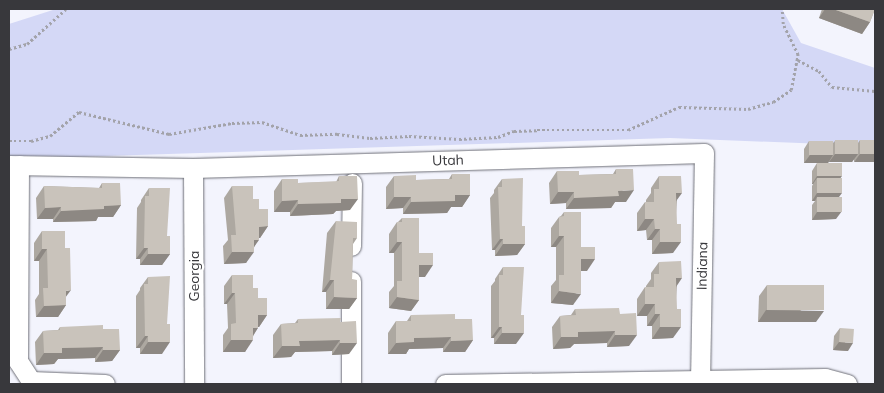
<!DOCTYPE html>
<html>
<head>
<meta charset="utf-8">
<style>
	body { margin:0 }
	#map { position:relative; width:884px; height:393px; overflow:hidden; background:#f3f4fd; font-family:Mulish,sans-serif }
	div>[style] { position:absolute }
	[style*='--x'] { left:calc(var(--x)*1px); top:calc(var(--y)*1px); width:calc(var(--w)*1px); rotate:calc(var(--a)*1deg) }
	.green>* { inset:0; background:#d4d8f6 }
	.path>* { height:2.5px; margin-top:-1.25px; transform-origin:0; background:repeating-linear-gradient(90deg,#a3a3aa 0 2.5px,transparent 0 5px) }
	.roads { filter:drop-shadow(0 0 1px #6f7078) drop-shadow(0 0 1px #6f7078) }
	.minor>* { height:19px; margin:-9.5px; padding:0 9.5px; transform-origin:9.5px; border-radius:9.5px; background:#fff }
	.wall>* { inset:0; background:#ada8a1 }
	.shaded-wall>* { inset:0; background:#8d8883 }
	.building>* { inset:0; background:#c9c3bb; transform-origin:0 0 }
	span { translate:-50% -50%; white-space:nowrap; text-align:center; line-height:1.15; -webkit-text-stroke:4.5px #fff; paint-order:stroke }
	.street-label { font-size:14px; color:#38383c }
	.frame { position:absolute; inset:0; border:10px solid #38383c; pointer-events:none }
</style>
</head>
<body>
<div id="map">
	<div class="green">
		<div style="clip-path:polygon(56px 9px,782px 9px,801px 43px,875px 68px,875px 146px,670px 138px,9px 159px,9px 24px)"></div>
	</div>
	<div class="path">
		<div style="--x:9;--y:49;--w:19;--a:-16"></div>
		<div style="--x:27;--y:44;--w:52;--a:-41.9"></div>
		<div style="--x:798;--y:60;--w:24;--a:28"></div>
		<div style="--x:819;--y:71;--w:21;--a:51"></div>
		<div style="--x:832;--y:87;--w:43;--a:5.3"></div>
		<div style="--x:9;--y:141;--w:22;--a:0"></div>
		<div style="--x:31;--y:141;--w:20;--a:-15"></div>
		<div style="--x:50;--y:136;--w:38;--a:-40"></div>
		<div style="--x:79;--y:112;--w:93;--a:13.7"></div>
		<div style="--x:169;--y:134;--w:64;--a:-9.9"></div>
		<div style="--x:232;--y:123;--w:30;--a:-2"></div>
		<div style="--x:262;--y:122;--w:40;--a:18.9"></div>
		<div style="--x:300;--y:135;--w:37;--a:-2"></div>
		<div style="--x:337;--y:134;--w:33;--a:7"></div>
		<div style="--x:370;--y:138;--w:39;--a:-3"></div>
		<div style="--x:409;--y:136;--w:50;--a:3.4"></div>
		<div style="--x:459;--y:139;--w:39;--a:-3"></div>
		<div style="--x:498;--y:137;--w:17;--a:-21"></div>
		<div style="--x:514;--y:131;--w:23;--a:-2"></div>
		<div style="--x:537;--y:130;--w:91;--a:0"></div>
		<div style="--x:628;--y:130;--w:56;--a:-24.3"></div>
		<div style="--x:679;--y:107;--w:69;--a:1.7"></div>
		<div style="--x:748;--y:109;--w:26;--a:-16"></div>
		<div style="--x:773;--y:102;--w:22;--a:-34"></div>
		<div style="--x:791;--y:90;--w:36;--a:-79"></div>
		<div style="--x:798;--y:55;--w:34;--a:-116"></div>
		<div style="--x:783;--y:24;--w:15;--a:-94"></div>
	</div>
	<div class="roads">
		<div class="minor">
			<div style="--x:9;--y:165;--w:184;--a:0.9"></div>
			<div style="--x:193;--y:168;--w:511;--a:-1.68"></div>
			<div style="--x:704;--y:153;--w:227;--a:91"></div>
			<div style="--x:19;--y:165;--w:196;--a:90.3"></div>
			<div style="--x:18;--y:361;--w:24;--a:57"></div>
			<div style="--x:31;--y:381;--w:74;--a:2.3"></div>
			<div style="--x:193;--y:168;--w:216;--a:89.7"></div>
			<div style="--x:351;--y:246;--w:63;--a:-89.1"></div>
			<div style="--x:351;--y:384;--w:103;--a:-90"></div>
			<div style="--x:445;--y:384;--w:380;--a:-0.9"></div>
			<div style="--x:825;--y:378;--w:23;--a:15"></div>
		</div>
	</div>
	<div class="wall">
		<div style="clip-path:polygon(822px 9px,875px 9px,870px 22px,862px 34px,819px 18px)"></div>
		<div style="clip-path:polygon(860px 140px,875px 140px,854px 162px,854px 159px,852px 162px,829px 162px,829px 161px,828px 163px,804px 163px,804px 149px,809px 141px,833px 143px,835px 141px,858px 143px)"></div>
		<div style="clip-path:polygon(817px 163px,841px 178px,836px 219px,812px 220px,812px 205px,815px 201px,812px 201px,812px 186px,813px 184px,812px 184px,812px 171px)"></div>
		<div style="clip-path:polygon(616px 169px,626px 202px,615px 202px,611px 208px,566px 209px,566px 203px,550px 204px,549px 183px,557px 171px,579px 175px,613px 174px)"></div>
		<div style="clip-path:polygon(452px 174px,470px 195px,462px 207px,451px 207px,447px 213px,403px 214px,403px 208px,386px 209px,386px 187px,394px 176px,416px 180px,449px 179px)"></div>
		<div style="clip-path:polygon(339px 176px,350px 210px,336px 211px,333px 214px,290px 216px,290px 212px,274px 212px,274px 191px,282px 179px,298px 183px,336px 182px)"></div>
		<div style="clip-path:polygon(659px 176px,677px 200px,673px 253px,652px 254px,652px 240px,647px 240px,646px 230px,637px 231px,637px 213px,645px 202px,646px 202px,646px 200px,651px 193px,651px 188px)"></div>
		<div style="clip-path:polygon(502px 179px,522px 226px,525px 244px,517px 255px,495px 256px,495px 250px,492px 250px,490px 198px,494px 193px,494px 190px)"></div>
		<div style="clip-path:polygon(102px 183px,121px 205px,113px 217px,98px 217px,96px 221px,53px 222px,53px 219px,37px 219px,36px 198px,44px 186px,99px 188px)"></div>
		<div style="clip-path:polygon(232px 186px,253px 199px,268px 226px,260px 238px,259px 238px,246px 263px,224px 264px,223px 246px,228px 240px,224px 198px)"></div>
		<div style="clip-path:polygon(149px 188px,167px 236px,170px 254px,162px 265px,140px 265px,140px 259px,136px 259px,137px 208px,141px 202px,141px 200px)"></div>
		<div style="clip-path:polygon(564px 212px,581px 247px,587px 271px,581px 271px,573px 305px,551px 303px,551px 286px,556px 280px,556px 247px,551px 247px,551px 228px,559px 217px,561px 216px)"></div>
		<div style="clip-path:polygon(402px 218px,419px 253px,425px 277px,419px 277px,419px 300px,411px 311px,389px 308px,389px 292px,394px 286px,394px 253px,389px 253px,389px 234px,397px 222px,398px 222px)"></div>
		<div style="clip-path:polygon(336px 221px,357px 238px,353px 244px,352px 279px,357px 298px,349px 309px,326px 309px,326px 292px,322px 292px,327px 233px)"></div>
		<div style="clip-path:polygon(42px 231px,66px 297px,66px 305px,58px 317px,36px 317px,35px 300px,39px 294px,39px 261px,34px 261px,34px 243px)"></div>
		<div style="clip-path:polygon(659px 262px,677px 285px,673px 338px,652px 339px,652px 326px,647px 326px,647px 316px,637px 316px,637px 299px,645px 287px,646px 287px,646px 286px,651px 279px,651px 273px)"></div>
		<div style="clip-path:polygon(503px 267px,516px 344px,494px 344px,494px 338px,491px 338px,491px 286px,495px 281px,495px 279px)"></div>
		<div style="clip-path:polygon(232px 275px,253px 288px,267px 315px,259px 327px,258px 327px,245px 352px,223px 352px,223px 335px,228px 328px,227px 304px,224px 304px,224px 286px)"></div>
		<div style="clip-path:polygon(148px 277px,162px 354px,140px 354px,140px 348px,136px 348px,136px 296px,140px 290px,140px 288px)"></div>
		<div style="clip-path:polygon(767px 285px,816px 322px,758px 322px,759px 296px)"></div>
		<div style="clip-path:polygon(575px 309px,620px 314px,629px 346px,607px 347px,607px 343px,574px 344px,570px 348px,553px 349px,552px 327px,560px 316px,571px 315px)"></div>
		<div style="clip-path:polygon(411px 315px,455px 319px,473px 340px,465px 352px,443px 352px,443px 348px,409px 349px,406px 354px,388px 354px,388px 333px,396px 321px,407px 321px)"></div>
		<div style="clip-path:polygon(298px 319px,340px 322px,349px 354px,332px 355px,332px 351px,295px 352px,291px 357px,273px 358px,273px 335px,281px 324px,295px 323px)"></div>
		<div style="clip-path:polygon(60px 327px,103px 329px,120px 350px,112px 361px,95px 362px,95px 358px,58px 359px,54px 364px,36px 365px,35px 342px,43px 331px,58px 330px)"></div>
		<div style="clip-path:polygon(840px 328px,848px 351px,833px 350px,834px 336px)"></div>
	</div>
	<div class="shaded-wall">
		<div style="clip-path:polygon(825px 9px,833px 9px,870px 22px,862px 34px,819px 18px)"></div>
		<div style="clip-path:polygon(835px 154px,858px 154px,852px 162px,829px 162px)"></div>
		<div style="clip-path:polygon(860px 154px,875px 154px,875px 162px,854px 162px)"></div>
		<div style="clip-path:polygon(810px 155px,833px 155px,828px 163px,804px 163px)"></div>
		<div style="clip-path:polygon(817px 176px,842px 176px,836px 184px,817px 178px,813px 184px,812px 184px)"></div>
		<div style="clip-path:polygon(634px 190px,626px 202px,615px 202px,611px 208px,566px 209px,574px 198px,618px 191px)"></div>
		<div style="clip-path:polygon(558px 192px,574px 192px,566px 203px,550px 204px)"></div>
		<div style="clip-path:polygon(676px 193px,682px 193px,674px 204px)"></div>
		<div style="clip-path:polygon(817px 193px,842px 193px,836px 201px,817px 197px,815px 201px,812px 201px)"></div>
		<div style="clip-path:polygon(455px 195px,470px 195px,462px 207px,451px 207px,447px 213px,403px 214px,411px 202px)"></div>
		<div style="clip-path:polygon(394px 197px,411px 197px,403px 208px,386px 209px)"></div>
		<div style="clip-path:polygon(341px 199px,358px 199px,350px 210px,336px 211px,333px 214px,290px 216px,298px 204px)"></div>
		<div style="clip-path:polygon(298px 200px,290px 212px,274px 212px,282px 201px)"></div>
		<div style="clip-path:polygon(121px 205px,113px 217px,98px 217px,96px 221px,53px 222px,61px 211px,104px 206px)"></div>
		<div style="clip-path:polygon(61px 207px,53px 219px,37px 219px,45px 208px)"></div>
		<div style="clip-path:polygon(842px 211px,836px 219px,812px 220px,817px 212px)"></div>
		<div style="clip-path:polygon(645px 219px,654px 219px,646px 230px,637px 231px)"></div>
		<div style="clip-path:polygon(268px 226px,260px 238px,251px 238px,259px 227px)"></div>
		<div style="clip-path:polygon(655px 229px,660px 229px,652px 240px,647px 240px)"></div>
		<div style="clip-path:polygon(559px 236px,564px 236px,556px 247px,551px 247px)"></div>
		<div style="clip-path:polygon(500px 239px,503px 239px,495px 250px,492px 250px)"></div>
		<div style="clip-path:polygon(254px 240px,259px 240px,251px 251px)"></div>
		<div style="clip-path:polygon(397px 242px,402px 242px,394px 253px,389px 253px)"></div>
		<div style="clip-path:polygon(660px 242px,681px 242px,673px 253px,652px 254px)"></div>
		<div style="clip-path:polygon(503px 244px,525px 244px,517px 255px,495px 256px)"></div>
		<div style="clip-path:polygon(144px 248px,148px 248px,140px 259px,136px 259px)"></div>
		<div style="clip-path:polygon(42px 249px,47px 249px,39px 261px,34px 261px)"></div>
		<div style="clip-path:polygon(232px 252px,254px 252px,246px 263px,224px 264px)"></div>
		<div style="clip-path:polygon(148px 254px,170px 254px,162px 265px,140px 265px)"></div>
		<div style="clip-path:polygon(581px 259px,595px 259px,587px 271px,573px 271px)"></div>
		<div style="clip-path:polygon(419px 265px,433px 265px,425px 277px,411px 277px)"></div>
		<div style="clip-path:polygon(676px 278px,682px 278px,674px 290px)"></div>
		<div style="clip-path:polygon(330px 280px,334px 280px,326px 292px,322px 292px)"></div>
		<div style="clip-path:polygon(71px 290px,62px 302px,66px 291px)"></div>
		<div style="clip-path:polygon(559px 291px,581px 294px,573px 305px,551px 303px)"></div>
		<div style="clip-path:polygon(232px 293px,235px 293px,227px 304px,224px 304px)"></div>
		<div style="clip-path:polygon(334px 297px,357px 298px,349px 309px,326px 309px)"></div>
		<div style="clip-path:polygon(397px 297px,419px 300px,411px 311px,389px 308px)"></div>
		<div style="clip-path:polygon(645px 304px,655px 304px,647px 316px,637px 316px)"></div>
		<div style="clip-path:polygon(66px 305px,58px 317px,36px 317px,44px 306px)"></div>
		<div style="clip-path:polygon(766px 310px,824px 311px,816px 322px,758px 322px)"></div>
		<div style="clip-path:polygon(655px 314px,660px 314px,652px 326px,647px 326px)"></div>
		<div style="clip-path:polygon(258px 315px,267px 315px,259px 327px,250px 327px)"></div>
		<div style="clip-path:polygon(499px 327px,502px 327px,494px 338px,491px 338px)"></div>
		<div style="clip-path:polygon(660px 327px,681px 327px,673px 338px,652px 339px)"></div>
		<div style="clip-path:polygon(253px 328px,258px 328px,250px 340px)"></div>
		<div style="clip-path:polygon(615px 331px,607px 343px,574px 344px,570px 348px,553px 349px,561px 337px,578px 332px)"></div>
		<div style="clip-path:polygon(502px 333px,524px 333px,516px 344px,494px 344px)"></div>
		<div style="clip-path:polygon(615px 335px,637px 335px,629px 346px,607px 347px)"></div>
		<div style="clip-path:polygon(145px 336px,148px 336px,140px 348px,136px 348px)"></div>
		<div style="clip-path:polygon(451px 337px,443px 348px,409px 349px,406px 354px,388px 354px,396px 343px,414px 338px)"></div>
		<div style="clip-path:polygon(231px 340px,253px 340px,245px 352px,223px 352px)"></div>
		<div style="clip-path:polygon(340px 340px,332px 351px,295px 352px,291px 357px,273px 358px,282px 346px,299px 341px)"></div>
		<div style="clip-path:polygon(473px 340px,465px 352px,443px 352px,451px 341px)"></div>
		<div style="clip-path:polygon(148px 342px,170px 342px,162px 354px,140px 354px)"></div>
		<div style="clip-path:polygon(839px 342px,853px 343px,848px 351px,833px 350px)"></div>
		<div style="clip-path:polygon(340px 343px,357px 343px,349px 354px,332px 355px)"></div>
		<div style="clip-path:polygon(103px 347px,95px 358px,58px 359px,54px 364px,36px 365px,44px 353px,62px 348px)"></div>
		<div style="clip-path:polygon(103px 350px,120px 350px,112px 361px,95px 362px)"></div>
	</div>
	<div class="building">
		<div style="clip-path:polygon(833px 9px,875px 9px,870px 22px)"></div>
		<div style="left:858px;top:140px;width:14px;height:23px;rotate:90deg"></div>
		<div style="left:860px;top:140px;width:15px;height:14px"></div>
		<div style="left:809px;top:141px;width:24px;height:14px"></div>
		<div style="left:817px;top:163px;width:25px;height:13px"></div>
		<div style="clip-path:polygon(616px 169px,633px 169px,634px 190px,618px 191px,619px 196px,574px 198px,574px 192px,558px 192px,557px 171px,579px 171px,579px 175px,616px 174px)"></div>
		<div style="clip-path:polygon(452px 174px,470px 174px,470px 195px,455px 195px,455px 201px,411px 202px,411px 197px,394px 197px,394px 176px,416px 175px,416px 180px,452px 179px)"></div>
		<div style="clip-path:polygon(339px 176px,357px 176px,358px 199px,341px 199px,341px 203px,298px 204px,298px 200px,282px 201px,282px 179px,298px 179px,298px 183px,339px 181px)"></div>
		<div style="clip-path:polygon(659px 176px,681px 176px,682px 193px,676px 193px,677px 224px,681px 224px,681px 242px,660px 242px,660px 229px,655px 229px,654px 219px,645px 219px,645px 202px,654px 202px,654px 189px,659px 189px)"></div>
		<div style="clip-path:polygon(523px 178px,522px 226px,525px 226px,525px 244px,503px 244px,503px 239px,500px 239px,498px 187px,502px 187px,502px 179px)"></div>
		<div style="left:817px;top:178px;width:25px;height:15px"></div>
		<div style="clip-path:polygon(102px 183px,120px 183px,121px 205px,104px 206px,104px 209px,61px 211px,61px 207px,45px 208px,44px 186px,102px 188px)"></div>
		<div style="clip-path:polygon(232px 186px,253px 186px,253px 199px,259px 199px,259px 209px,268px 209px,268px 226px,259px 227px,259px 240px,254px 240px,254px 252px,232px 252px,231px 235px,236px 235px)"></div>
		<div style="clip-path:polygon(149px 188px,170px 188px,167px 236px,170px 236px,170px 254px,148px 254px,148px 248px,144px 248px,145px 196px,149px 196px)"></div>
		<div style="left:817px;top:197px;width:25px;height:15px"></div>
		<div style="clip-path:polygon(564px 212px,581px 212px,581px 247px,595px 247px,595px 259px,581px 259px,581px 294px,559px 291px,559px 275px,564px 275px,564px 236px,559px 236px,559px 217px,564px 216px)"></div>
		<div style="clip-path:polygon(402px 218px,419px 218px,419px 253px,433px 253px,433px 265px,419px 265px,419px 300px,397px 297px,397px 281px,402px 281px,402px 242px,397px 242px,397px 222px,402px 222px)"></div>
		<div style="clip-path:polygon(336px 221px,357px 222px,357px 238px,353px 238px,352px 279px,357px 280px,357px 298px,334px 297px,334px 280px,330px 280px)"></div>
		<div style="clip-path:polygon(42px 231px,65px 231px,65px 248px,70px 248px,71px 290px,66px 291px,66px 305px,44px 306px,43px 288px,48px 288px,47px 249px,42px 249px)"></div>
		<div style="clip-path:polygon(681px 261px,682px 278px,676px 278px,677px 309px,681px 309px,681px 327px,660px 327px,660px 314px,655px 314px,655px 304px,645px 304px,645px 287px,654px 287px,654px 274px,659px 274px,659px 262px)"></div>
		<div style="clip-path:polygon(503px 267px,524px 267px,521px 315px,524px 315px,524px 333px,502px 333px,502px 327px,499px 327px,499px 275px,503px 275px)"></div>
		<div style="clip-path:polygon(232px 275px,253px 275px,253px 288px,258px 288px,258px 298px,267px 298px,267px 315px,258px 315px,258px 328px,253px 328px,253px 340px,231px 340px,231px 324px,236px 323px,235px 293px,232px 293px)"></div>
		<div style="clip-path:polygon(170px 276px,167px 324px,170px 324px,170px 342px,148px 342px,148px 336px,145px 336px,144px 284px,148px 284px,148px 277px)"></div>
		<div style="left:767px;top:285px;width:57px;height:25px"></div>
		<div style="clip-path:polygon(619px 308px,620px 314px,636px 313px,637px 335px,615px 335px,615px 331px,578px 332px,578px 337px,561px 337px,560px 316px,576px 315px,575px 309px)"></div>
		<div style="clip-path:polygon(455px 314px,455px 319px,472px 319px,473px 340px,451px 341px,451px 337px,414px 338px,414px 342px,396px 343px,396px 321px,411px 321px,411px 315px)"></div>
		<div style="clip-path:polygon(341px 318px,340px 322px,356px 321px,357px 343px,340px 343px,340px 340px,299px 341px,300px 346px,282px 346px,281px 324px,298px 323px,298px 319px)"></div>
		<div style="clip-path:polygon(103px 325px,103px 329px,119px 329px,120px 350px,103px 350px,103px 347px,62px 348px,62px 353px,44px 353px,43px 331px,60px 330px,60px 327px)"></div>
		<div style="left:840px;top:328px;width:14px;height:14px;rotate:4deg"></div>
	</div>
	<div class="street-label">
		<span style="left:448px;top:160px;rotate:-2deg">Utah</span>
		<span style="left:702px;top:266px;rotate:-89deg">Indiana</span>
		<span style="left:194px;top:276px;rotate:-90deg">Georgia</span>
	</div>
	<div class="frame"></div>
</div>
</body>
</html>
